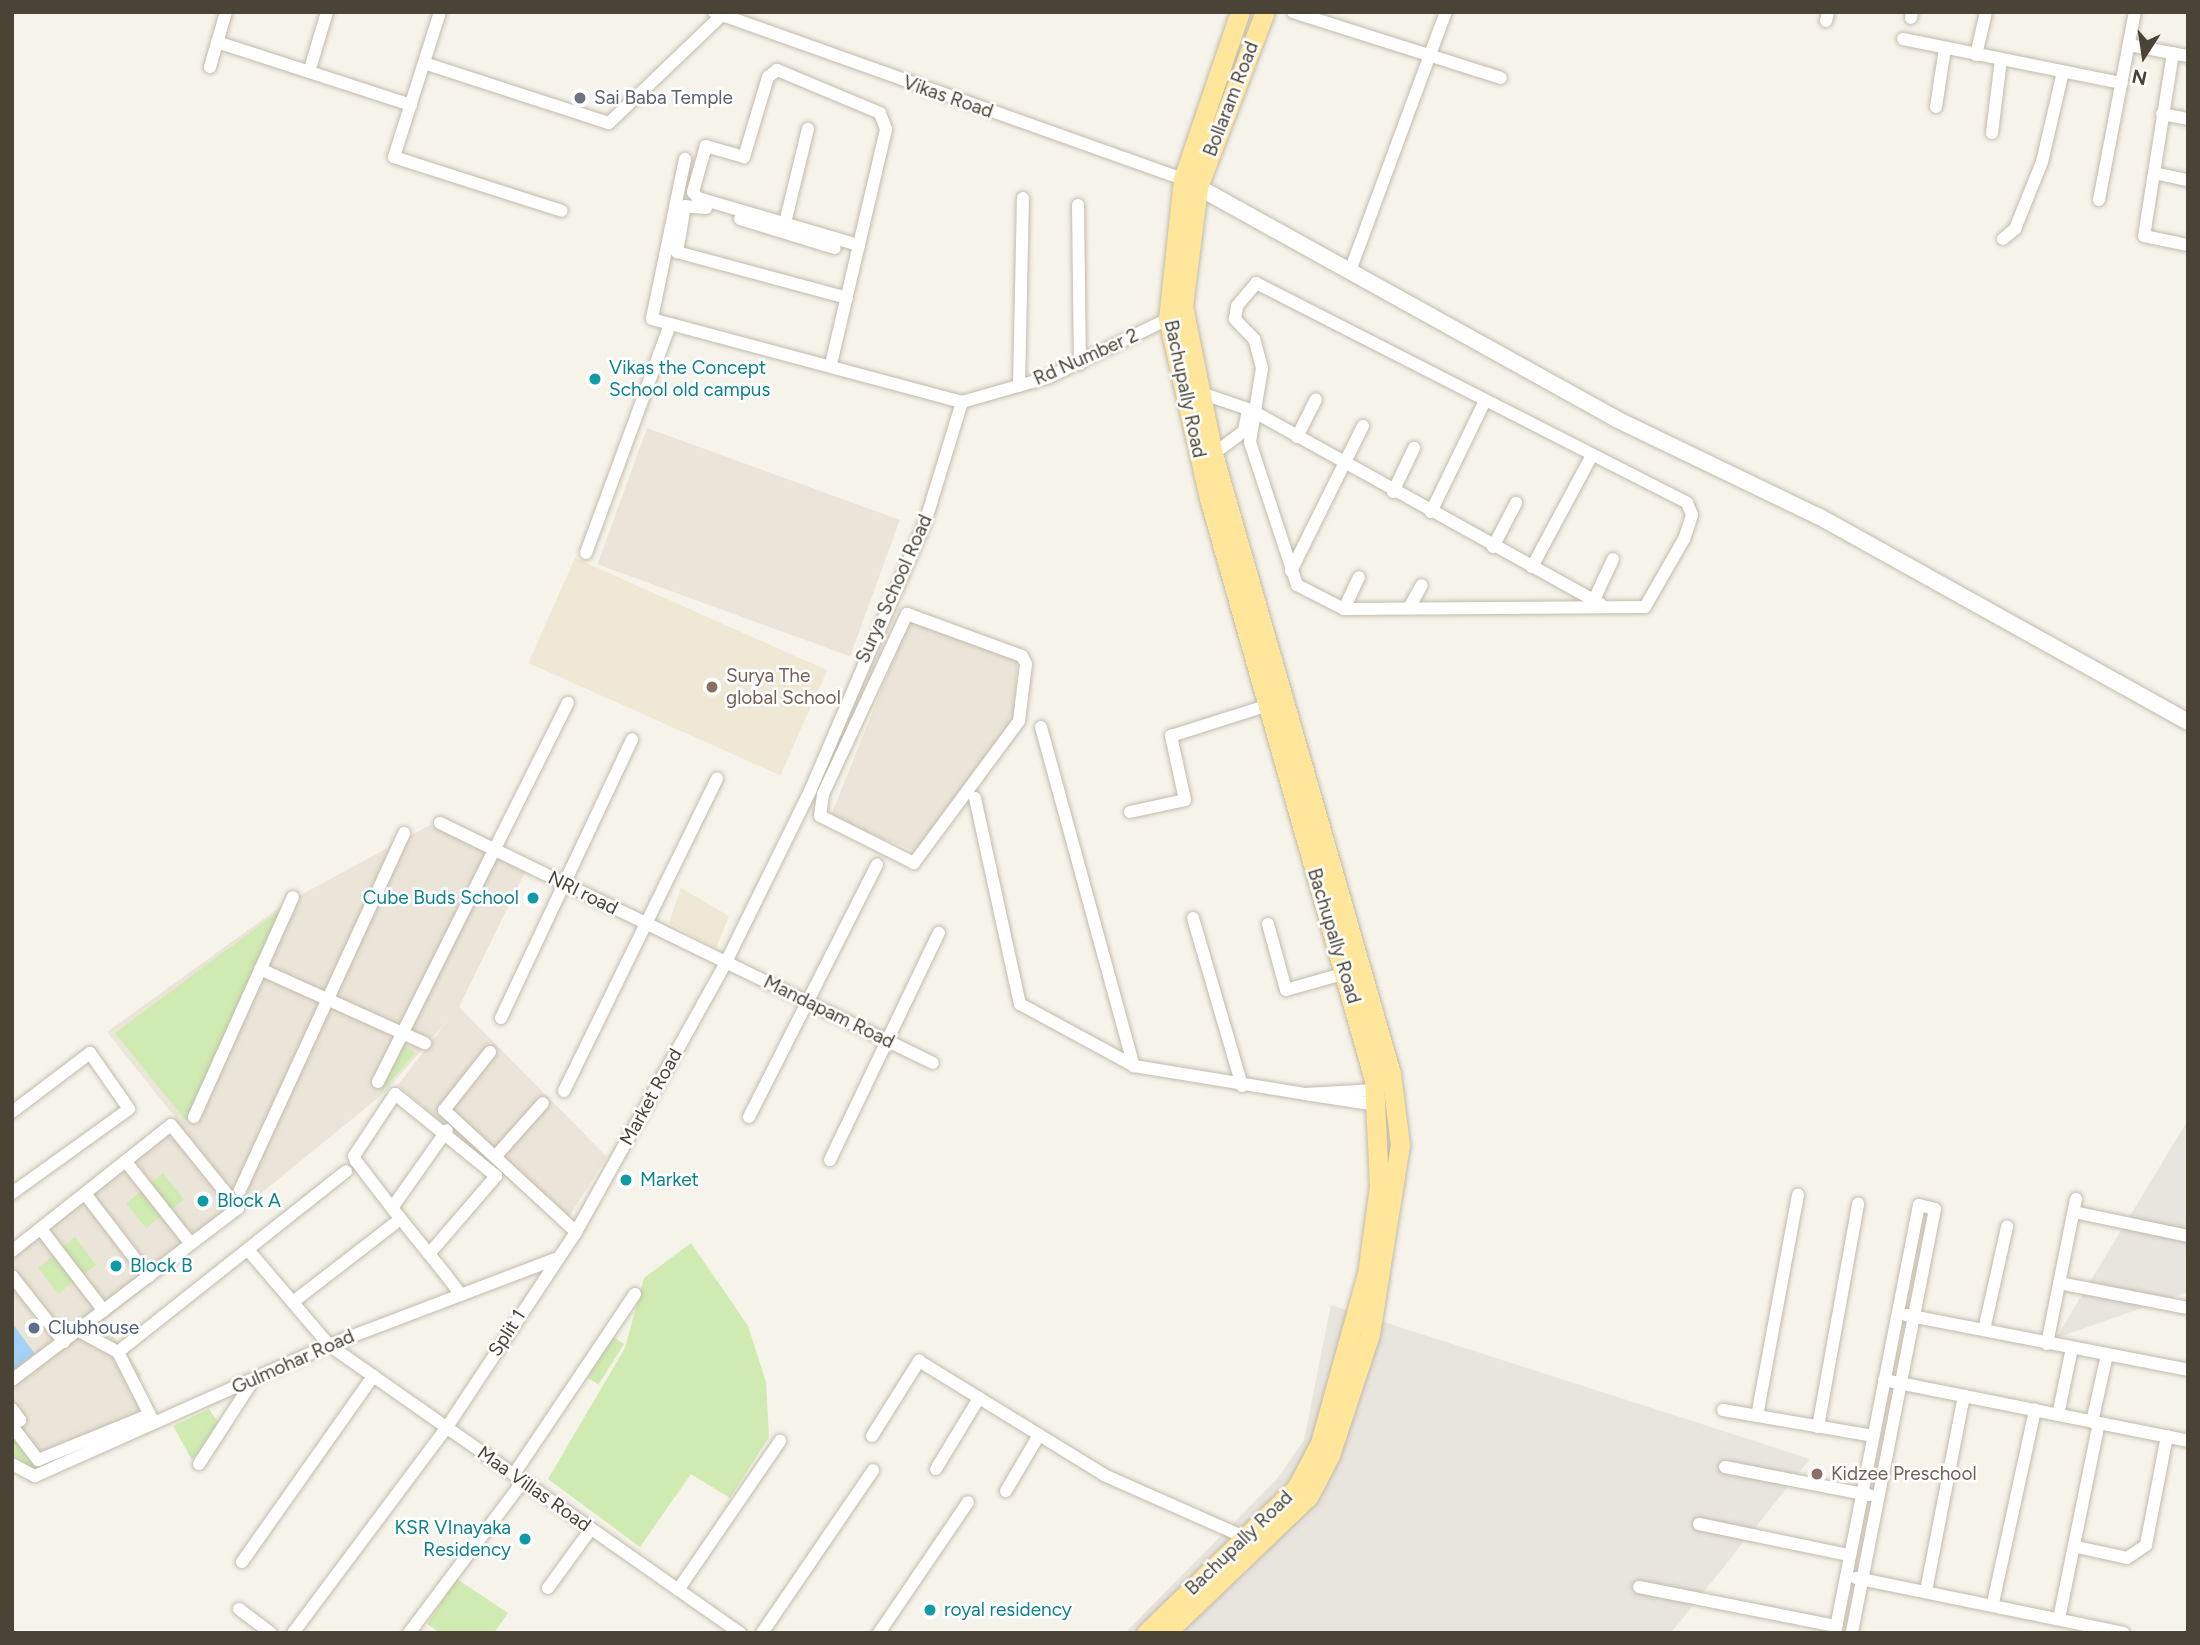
<!DOCTYPE html>
<html>
<head>
<meta charset="utf-8">
<style>
	body { margin:0 }
	#map { position:relative; width:2200px; height:1645px; overflow:hidden; background:#f6f3ea; font-family:Figtree,sans-serif }
	div>[style] { position:absolute }
	[style*='--x'] { left:calc(var(--x)*1px); top:calc(var(--y)*1px); width:calc(var(--w)*1px); rotate:calc(var(--a)*1deg) }
	.residential>* { inset:0; background:#eae5d8; transform-origin:0 0 }
	.industrial>* { inset:0; background:#e8e4de }
	.education>* { inset:0; background:#efe8d4; transform-origin:0 0 }
	.green>* { inset:0; background:#cfebb1; transform-origin:0 0 }
	.water>* { inset:0; background:#a5d1f4 }
	.roads { filter:drop-shadow(0 0 2px #c2bbac) drop-shadow(0 0 2px #c2bbac) }
	.minor>* { height:12px; margin:-6px; padding:0 6px; transform-origin:6px; border-radius:6px; background:#fff }
	.tertiary>* { height:16px; margin:-8px; padding:0 8px; transform-origin:8px; border-radius:8px; background:#fff }
	.primary>* { height:19px; margin:-9.5px; padding:0 9.5px; transform-origin:9.5px; border-radius:9.5px; background:#ffe69a }
	.dots>* { width:19px; height:19px; translate:-50% -50%; box-sizing:border-box; border:4px solid #fff; border-radius:50% }
	span { translate:-50% -50%; white-space:nowrap; text-align:center; line-height:1.15; -webkit-text-stroke:5px #fff; paint-order:stroke }
	.street-label { font-size:19px; color:#4a4437 }
	.worship-label { font-size:19px; color:#5b616d }
	.left { translate:0 -50%; text-align:left }
	.culture-label { font-size:19px; color:#0d838f }
	.right { translate:-100% -50%; text-align:right }
	.education-label { font-size:19px; color:#785e54 }
	.service-label { font-size:19px; color:#4e5e75 }
	.frame { position:absolute; inset:0; border:14px solid #4a4437; pointer-events:none }
	.north { position:absolute; left:2109px; top:21px; width:70px; height:70px; -webkit-text-stroke:5px #fff; paint-order:stroke; rotate:192deg; font-size:19px; font-weight:700; line-height:28px; text-align:center; color:#4a4437 }
	.north::after { content:''; display:block; margin:auto; width:24px; height:32px; background:#4a4437; clip-path:polygon(50% 0,100% 100%,50% 72%,0 100%) }
</style>
</head>
<body>
<div id="map">
	<div class="residential">
		<div style="left:647px;top:428px;width:269px;height:145px;rotate:20deg"></div>
		<div style="clip-path:polygon(910px 619px,1017px 660px,1014px 720px,915px 851px,830px 818px)"></div>
		<div style="clip-path:polygon(430px 825px,528px 866px,459px 1007px,607px 1157px,563px 1226px,398px 1085px,447px 1021px,384px 1093px,103px 1322px,142px 1375px,133px 1386px,156px 1415px,36px 1473px,12px 1457px,12px 1244px,175px 1117px,107px 1032px,284px 904px)"></div>
	</div>
	<div class="industrial">
		<div style="clip-path:polygon(2188px 1120px,2188px 1292px,2056px 1338px)"></div>
		<div style="clip-path:polygon(1331px 1305px,1810px 1459px,1671px 1633px,1125px 1633px,1277px 1479px,1304px 1440px)"></div>
	</div>
	<div class="education">
		<div style="left:575px;top:558px;width:276px;height:115px;rotate:24deg"></div>
		<div style="clip-path:polygon(681px 888px,729px 916px,716px 948px,669px 923px)"></div>
	</div>
	<div class="green">
		<div style="clip-path:polygon(280px 910px,186px 1121px,115px 1033px)"></div>
		<div style="clip-path:polygon(405px 1045px,415px 1053px,378px 1096px)"></div>
		<div style="left:163px;top:1173px;width:34px;height:21px;rotate:52deg"></div>
		<div style="left:144px;top:1189px;width:32px;height:23px;rotate:51deg"></div>
		<div style="left:75px;top:1237px;width:35px;height:21px;rotate:53deg"></div>
		<div style="clip-path:polygon(691px 1243px,748px 1326px,766px 1382px,769px 1437px,730px 1498px,691px 1474px,640px 1547px,548px 1479px,625px 1348px,644px 1278px)"></div>
		<div style="left:57px;top:1253px;width:33px;height:24px;rotate:52deg"></div>
		<div style="left:613px;top:1337px;width:13px;height:48px;rotate:32deg"></div>
		<div style="clip-path:polygon(209px 1409px,218px 1422px,192px 1460px,173px 1426px)"></div>
		<div style="clip-path:polygon(12px 1429px,40px 1465px,35px 1470px,12px 1454px)"></div>
		<div style="clip-path:polygon(457px 1579px,508px 1613px,494px 1633px,440px 1633px,427px 1624px)"></div>
	</div>
	<div class="water">
		<div style="clip-path:polygon(12px 1323px,35px 1354px,12px 1371px)"></div>
	</div>
	<div class="roads">
		<div class="minor">
			<div style="--x:440;--y:12;--w:152;--a:107.6"></div>
			<div style="--x:394;--y:157;--w:176;--a:17.8"></div>
			<div style="--x:714;--y:12;--w:498;--a:19.6"></div>
			<div style="--x:1293;--y:12;--w:218;--a:17.6"></div>
			<div style="--x:1911;--y:18;--w:6;--a:-81"></div>
			<div style="--x:1826;--y:21;--w:9;--a:-77"></div>
			<div style="--x:1903;--y:39;--w:223;--a:11.4"></div>
			<div style="--x:217;--y:42;--w:204;--a:18"></div>
			<div style="--x:2129;--y:45;--w:60;--a:10.6"></div>
			<div style="--x:2173;--y:53;--w:185;--a:99"></div>
			<div style="--x:2144;--y:236;--w:45;--a:11.6"></div>
			<div style="--x:1976;--y:55;--w:44;--a:-76.9"></div>
			<div style="--x:424;--y:63;--w:194;--a:18"></div>
			<div style="--x:609;--y:123;--w:155;--a:-43.7"></div>
			<div style="--x:210;--y:67;--w:57;--a:-73.8"></div>
			<div style="--x:309;--y:72;--w:63;--a:-73.3"></div>
			<div style="--x:1936;--y:107;--w:60;--a:-81.3"></div>
			<div style="--x:2162;--y:114;--w:26;--a:11"></div>
			<div style="--x:1992;--y:133;--w:74;--a:-83"></div>
			<div style="--x:685;--y:159;--w:163;--a:101.7"></div>
			<div style="--x:652;--y:319;--w:321;--a:15"></div>
			<div style="--x:2154;--y:173;--w:35;--a:12"></div>
			<div style="--x:2099;--y:200;--w:191;--a:-79.2"></div>
			<div style="--x:1078;--y:205;--w:159;--a:89.3"></div>
			<div style="--x:706;--y:208;--w:21;--a:-175"></div>
			<div style="--x:685;--y:206;--w:47;--a:99.9"></div>
			<div style="--x:677;--y:252;--w:176;--a:15.1"></div>
			<div style="--x:740;--y:219;--w:99;--a:17"></div>
			<div style="--x:785;--y:223;--w:97;--a:-76.3"></div>
			<div style="--x:2003;--y:239;--w:16;--a:-40"></div>
			<div style="--x:2015;--y:229;--w:72;--a:-68.1"></div>
			<div style="--x:2042;--y:162;--w:92;--a:-76.9"></div>
			<div style="--x:1350;--y:271;--w:276;--a:-69.7"></div>
			<div style="--x:1256;--y:283;--w:484;--a:27"></div>
			<div style="--x:1687;--y:503;--w:13;--a:67"></div>
			<div style="--x:1692;--y:515;--w:25;--a:108"></div>
			<div style="--x:1684;--y:539;--w:78;--a:119.8"></div>
			<div style="--x:1645;--y:607;--w:301;--a:179.6"></div>
			<div style="--x:1344;--y:609;--w:53;--a:-152.9"></div>
			<div style="--x:1297;--y:585;--w:151;--a:-108.2"></div>
			<div style="--x:1250;--y:442;--w:75;--a:-80.8"></div>
			<div style="--x:1262;--y:368;--w:30;--a:-105"></div>
			<div style="--x:1254;--y:339;--w:28;--a:-134"></div>
			<div style="--x:1235;--y:319;--w:13;--a:-81"></div>
			<div style="--x:1237;--y:306;--w:30;--a:-50"></div>
			<div style="--x:831;--y:364;--w:241;--a:-76.8"></div>
			<div style="--x:886;--y:129;--w:17;--a:-111"></div>
			<div style="--x:880;--y:113;--w:112;--a:-157.3"></div>
			<div style="--x:777;--y:70;--w:11;--a:142"></div>
			<div style="--x:768;--y:77;--w:84;--a:106.7"></div>
			<div style="--x:744;--y:157;--w:40;--a:-164"></div>
			<div style="--x:706;--y:146;--w:48;--a:105.8"></div>
			<div style="--x:693;--y:192;--w:8;--a:50"></div>
			<div style="--x:698;--y:198;--w:168;--a:16.3"></div>
			<div style="--x:1019;--y:386;--w:188;--a:-88.8"></div>
			<div style="--x:1198;--y:392;--w:53;--a:18.8"></div>
			<div style="--x:1248;--y:409;--w:22;--a:100"></div>
			<div style="--x:1244;--y:431;--w:39;--a:143"></div>
			<div style="--x:962;--y:402;--w:91;--a:-16"></div>
			<div style="--x:1049;--y:377;--w:132;--a:-26"></div>
			<div style="--x:1249;--y:409;--w:402;--a:29"></div>
			<div style="--x:1297;--y:437;--w:42;--a:-63.4"></div>
			<div style="--x:1393;--y:492;--w:49;--a:-64.5"></div>
			<div style="--x:1431;--y:512;--w:123;--a:-64.1"></div>
			<div style="--x:1493;--y:547;--w:50;--a:-62.4"></div>
			<div style="--x:586;--y:553;--w:241;--a:-69.8"></div>
			<div style="--x:1532;--y:567;--w:125;--a:-61.8"></div>
			<div style="--x:1291;--y:571;--w:162;--a:-63.6"></div>
			<div style="--x:1594;--y:600;--w:45;--a:-65.1"></div>
			<div style="--x:1409;--y:608;--w:26;--a:-61"></div>
			<div style="--x:1344;--y:609;--w:35;--a:-65"></div>
			<div style="--x:907;--y:614;--w:122;--a:20.1"></div>
			<div style="--x:1022;--y:656;--w:9;--a:63"></div>
			<div style="--x:1026;--y:664;--w:57;--a:97"></div>
			<div style="--x:1019;--y:721;--w:177;--a:126.5"></div>
			<div style="--x:914;--y:863;--w:105;--a:-153.4"></div>
			<div style="--x:820;--y:816;--w:22;--a:-82"></div>
			<div style="--x:823;--y:794;--w:199;--a:-65"></div>
			<div style="--x:1041;--y:727;--w:352;--a:74.7"></div>
			<div style="--x:975;--y:798;--w:211;--a:77.7"></div>
			<div style="--x:1020;--y:1004;--w:130;--a:28.5"></div>
			<div style="--x:1134;--y:1066;--w:173;--a:9.3"></div>
			<div style="--x:1130;--y:812;--w:56;--a:-12.3"></div>
			<div style="--x:1185;--y:800;--w:66;--a:-102.3"></div>
			<div style="--x:1171;--y:736;--w:103;--a:-17.6"></div>
			<div style="--x:440;--y:823;--w:548;--a:25.96"></div>
			<div style="--x:1193;--y:918;--w:175;--a:73.7"></div>
			<div style="--x:1268;--y:924;--w:68;--a:74.7"></div>
			<div style="--x:1286;--y:990;--w:62;--a:-15.8"></div>
			<div style="--x:260;--y:969;--w:181;--a:24.2"></div>
			<div style="--x:501;--y:1018;--w:308;--a:-64.8"></div>
			<div style="--x:490;--y:1052;--w:74;--a:128.4"></div>
			<div style="--x:444;--y:1110;--w:180;--a:42.7"></div>
			<div style="--x:378;--y:1082;--w:424;--a:-63.4"></div>
			<div style="--x:1376;--y:1090;--w:71;--a:176.8"></div>
			<div style="--x:1305;--y:1094;--w:73;--a:8.7"></div>
			<div style="--x:564;--y:1091;--w:348;--a:-63.9"></div>
			<div style="--x:12;--y:1112;--w:98;--a:-37.1"></div>
			<div style="--x:90;--y:1053;--w:68;--a:55.1"></div>
			<div style="--x:129;--y:1109;--w:144;--a:144.3"></div>
			<div style="--x:194;--y:1117;--w:241;--a:-65.8"></div>
			<div style="--x:749;--y:1117;--w:283;--a:-63.1"></div>
			<div style="--x:495;--y:1157;--w:72;--a:-48.4"></div>
			<div style="--x:830;--y:1160;--w:252;--a:-64.4"></div>
			<div style="--x:127;--y:1163;--w:103;--a:51.7"></div>
			<div style="--x:240;--y:1190;--w:393;--a:-65.3"></div>
			<div style="--x:86;--y:1195;--w:103;--a:52.5"></div>
			<div style="--x:392;--y:1208;--w:95;--a:-54.8"></div>
			<div style="--x:2074;--y:1212;--w:116;--a:11.9"></div>
			<div style="--x:41;--y:1229;--w:103;--a:52.5"></div>
			<div style="--x:12;--y:1251;--w:203;--a:-38.4"></div>
			<div style="--x:171;--y:1125;--w:107;--a:51.1"></div>
			<div style="--x:238;--y:1208;--w:284;--a:142.7"></div>
			<div style="--x:249;--y:1251;--w:123;--a:49.6"></div>
			<div style="--x:329;--y:1345;--w:502;--a:35.02"></div>
			<div style="--x:429;--y:1254;--w:103;--a:-49.3"></div>
			<div style="--x:496;--y:1176;--w:130;--a:-140.9"></div>
			<div style="--x:395;--y:1094;--w:74;--a:123.5"></div>
			<div style="--x:354;--y:1156;--w:5;--a:68"></div>
			<div style="--x:356;--y:1161;--w:59;--a:52.5"></div>
			<div style="--x:392;--y:1208;--w:86;--a:51.1"></div>
			<div style="--x:446;--y:1275;--w:21;--a:53"></div>
			<div style="--x:12;--y:1276;--w:84;--a:51.8"></div>
			<div style="--x:2059;--y:1283;--w:131;--a:11"></div>
			<div style="--x:293;--y:1302;--w:128;--a:-37.7"></div>
			<div style="--x:1906;--y:1315;--w:287;--a:11"></div>
			<div style="--x:1984;--y:1330;--w:106;--a:-77.4"></div>
			<div style="--x:79;--y:1331;--w:44;--a:28.3"></div>
			<div style="--x:118;--y:1352;--w:77;--a:63.1"></div>
			<div style="--x:2047;--y:1344;--w:148;--a:-78.7"></div>
			<div style="--x:118;--y:1352;--w:291;--a:-38.4"></div>
			<div style="--x:1884;--y:1380;--w:310;--a:11.3"></div>
			<div style="--x:12;--y:1409;--w:14;--a:54"></div>
			<div style="--x:20;--y:1420;--w:9;--a:148"></div>
			<div style="--x:1723;--y:1410;--w:152;--a:9.8"></div>
			<div style="--x:2058;--y:1415;--w:68;--a:-78.2"></div>
			<div style="--x:1757;--y:1416;--w:225;--a:-79.5"></div>
			<div style="--x:2092;--y:1422;--w:69;--a:-77.4"></div>
			<div style="--x:12;--y:1426;--w:43;--a:52.6"></div>
			<div style="--x:38;--y:1460;--w:120;--a:-22.1"></div>
			<div style="--x:1818;--y:1427;--w:227;--a:-79.8"></div>
			<div style="--x:872;--y:1436;--w:89;--a:-57.9"></div>
			<div style="--x:919;--y:1361;--w:217;--a:31.6"></div>
			<div style="--x:1104;--y:1475;--w:155;--a:23.9"></div>
			<div style="--x:12;--y:1464;--w:26;--a:28"></div>
			<div style="--x:35;--y:1476;--w:322;--a:-24"></div>
			<div style="--x:329;--y:1345;--w:242;--a:-20.8"></div>
			<div style="--x:199;--y:1464;--w:101;--a:-57.1"></div>
			<div style="--x:1725;--y:1467;--w:147;--a:11"></div>
			<div style="--x:936;--y:1469;--w:83;--a:-58.8"></div>
			<div style="--x:514;--y:1474;--w:217;--a:-56.1"></div>
			<div style="--x:1006;--y:1491;--w:65;--a:-59.5"></div>
			<div style="--x:1699;--y:1524;--w:153;--a:11.7"></div>
			<div style="--x:2077;--y:1547;--w:51;--a:12.4"></div>
			<div style="--x:2127;--y:1558;--w:23;--a:-34"></div>
			<div style="--x:2146;--y:1545;--w:111;--a:-79.1"></div>
			<div style="--x:242;--y:1562;--w:228;--a:-54.8"></div>
			<div style="--x:1856;--y:1578;--w:273;--a:11.6"></div>
			<div style="--x:1639;--y:1587;--w:201;--a:11.2"></div>
			<div style="--x:548;--y:1588;--w:73;--a:-53.9"></div>
			<div style="--x:678;--y:1590;--w:181;--a:-55.6"></div>
			<div style="--x:1926;--y:1591;--w:199;--a:-79"></div>
			<div style="--x:1993;--y:1603;--w:198;--a:-77.7"></div>
			<div style="--x:239;--y:1609;--w:40;--a:37"></div>
			<div style="--x:2059;--y:1619;--w:200;--a:-78.5"></div>
			<div style="--x:293;--y:1633;--w:257;--a:-53.2"></div>
			<div style="--x:447;--y:1427;--w:234;--a:-56.5"></div>
			<div style="--x:576;--y:1232;--w:309;--a:-60.9"></div>
			<div style="--x:726;--y:962;--w:191;--a:-63.8"></div>
			<div style="--x:810;--y:791;--w:292;--a:-66.8"></div>
			<div style="--x:925;--y:523;--w:127;--a:-73"></div>
			<div style="--x:409;--y:1633;--w:190;--a:-53.1"></div>
			<div style="--x:762;--y:1633;--w:197;--a:-55.7"></div>
			<div style="--x:879;--y:1633;--w:158;--a:-55.8"></div>
			<div style="--x:1835;--y:1633;--w:436;--a:-78.9"></div>
			<div style="--x:1919;--y:1205;--w:16;--a:14"></div>
			<div style="--x:1935;--y:1209;--w:432;--a:101.1"></div>
		</div>
		<div class="tertiary">
			<div style="--x:1198;--y:187;--w:478;--a:29"></div>
			<div style="--x:1616;--y:419;--w:224;--a:25.7"></div>
			<div style="--x:1818;--y:516;--w:423;--a:29.1"></div>
		</div>
		<div class="primary">
			<div style="--x:1146;--y:1633;--w:210;--a:-44"></div>
			<div style="--x:1297;--y:1487;--w:50;--a:-62.4"></div>
			<div style="--x:1320;--y:1443;--w:175;--a:-74.5"></div>
			<div style="--x:1367;--y:1274;--w:89;--a:-82.2"></div>
			<div style="--x:1379;--y:1186;--w:106;--a:-92.7"></div>
			<div style="--x:1374;--y:1080;--w:605;--a:-105.83"></div>
			<div style="--x:1209;--y:498;--w:184;--a:-102.9"></div>
			<div style="--x:1168;--y:319;--w:141;--a:-83.9"></div>
			<div style="--x:1183;--y:179;--w:176;--a:-71.2"></div>
			<div style="--x:1166;--y:1633;--w:198;--a:-43.8"></div>
			<div style="--x:1309;--y:1496;--w:46;--a:-62.9"></div>
			<div style="--x:1330;--y:1455;--w:127;--a:-71.7"></div>
			<div style="--x:1370;--y:1334;--w:191;--a:-81"></div>
			<div style="--x:1400;--y:1145;--w:72;--a:-97.2"></div>
			<div style="--x:1391;--y:1074;--w:645;--a:-106.02"></div>
			<div style="--x:1213;--y:454;--w:151;--a:-101.5"></div>
			<div style="--x:1183;--y:306;--w:120;--a:-82.8"></div>
			<div style="--x:1198;--y:187;--w:187;--a:-69.1"></div>
		</div>
	</div>
	<div class="dots">
		<div style="left:580px;top:98px;background:#6b7280"></div>
		<div style="left:595px;top:379px;background:#0f9aa8"></div>
		<div style="left:712px;top:687px;background:#8d6e63"></div>
		<div style="left:533px;top:898px;background:#0f9aa8"></div>
		<div style="left:626px;top:1180px;background:#0f9aa8"></div>
		<div style="left:203px;top:1201px;background:#0f9aa8"></div>
		<div style="left:116px;top:1266px;background:#0f9aa8"></div>
		<div style="left:34px;top:1328px;background:#5c6f8a"></div>
		<div style="left:1817px;top:1474px;background:#8d6e63"></div>
		<div style="left:525px;top:1539px;background:#0f9aa8"></div>
		<div style="left:930px;top:1610px;background:#0f9aa8"></div>
	</div>
	<div class="street-label">
		<span style="left:948px;top:97px;rotate:19deg">Vikas Road</span>
		<span style="left:1231px;top:99px;rotate:-69deg">Bollaram Road</span>
		<span style="left:1086px;top:357px;rotate:-24deg">Rd Number 2</span>
		<span style="left:1185px;top:389px;rotate:78deg">Bachupally Road</span>
		<span style="left:894px;top:589px;rotate:-66deg">Surya School Road</span>
		<span style="left:583px;top:893px;rotate:26deg">NRI road</span>
		<span style="left:1334px;top:936px;rotate:73deg">Bachupally Road</span>
		<span style="left:829px;top:1012px;rotate:26deg">Mandapam Road</span>
		<span style="left:651px;top:1097px;rotate:-61deg">Market Road</span>
		<span style="left:507px;top:1333px;rotate:-57deg">Split 1</span>
		<span style="left:293px;top:1362px;rotate:-24deg">Gulmohar Road</span>
		<span style="left:534px;top:1489px;rotate:35deg">Maa Villas Road</span>
		<span style="left:1239px;top:1543px;rotate:-44deg">Bachupally Road</span>
	</div>
	<div class="worship-label">
		<span class="left" style="left:594px;top:98px">Sai Baba Temple</span>
	</div>
	<div class="culture-label">
		<span class="left" style="left:609px;top:379px">Vikas the Concept<br>School old campus</span>
		<span class="right" style="left:519px;top:898px">Cube Buds School</span>
		<span class="left" style="left:640px;top:1180px">Market</span>
		<span class="left" style="left:217px;top:1201px">Block A</span>
		<span class="left" style="left:130px;top:1266px">Block B</span>
		<span class="right" style="left:511px;top:1539px">KSR VInayaka<br>Residency</span>
		<span class="left" style="left:944px;top:1610px">royal residency</span>
	</div>
	<div class="education-label">
		<span class="left" style="left:726px;top:687px">Surya The<br>global School</span>
		<span class="left" style="left:1831px;top:1474px">Kidzee Preschool</span>
	</div>
	<div class="service-label">
		<span class="left" style="left:48px;top:1328px">Clubhouse</span>
	</div>
	<div class="frame"></div>
	<div class="north">N</div>
</div>
</body>
</html>
